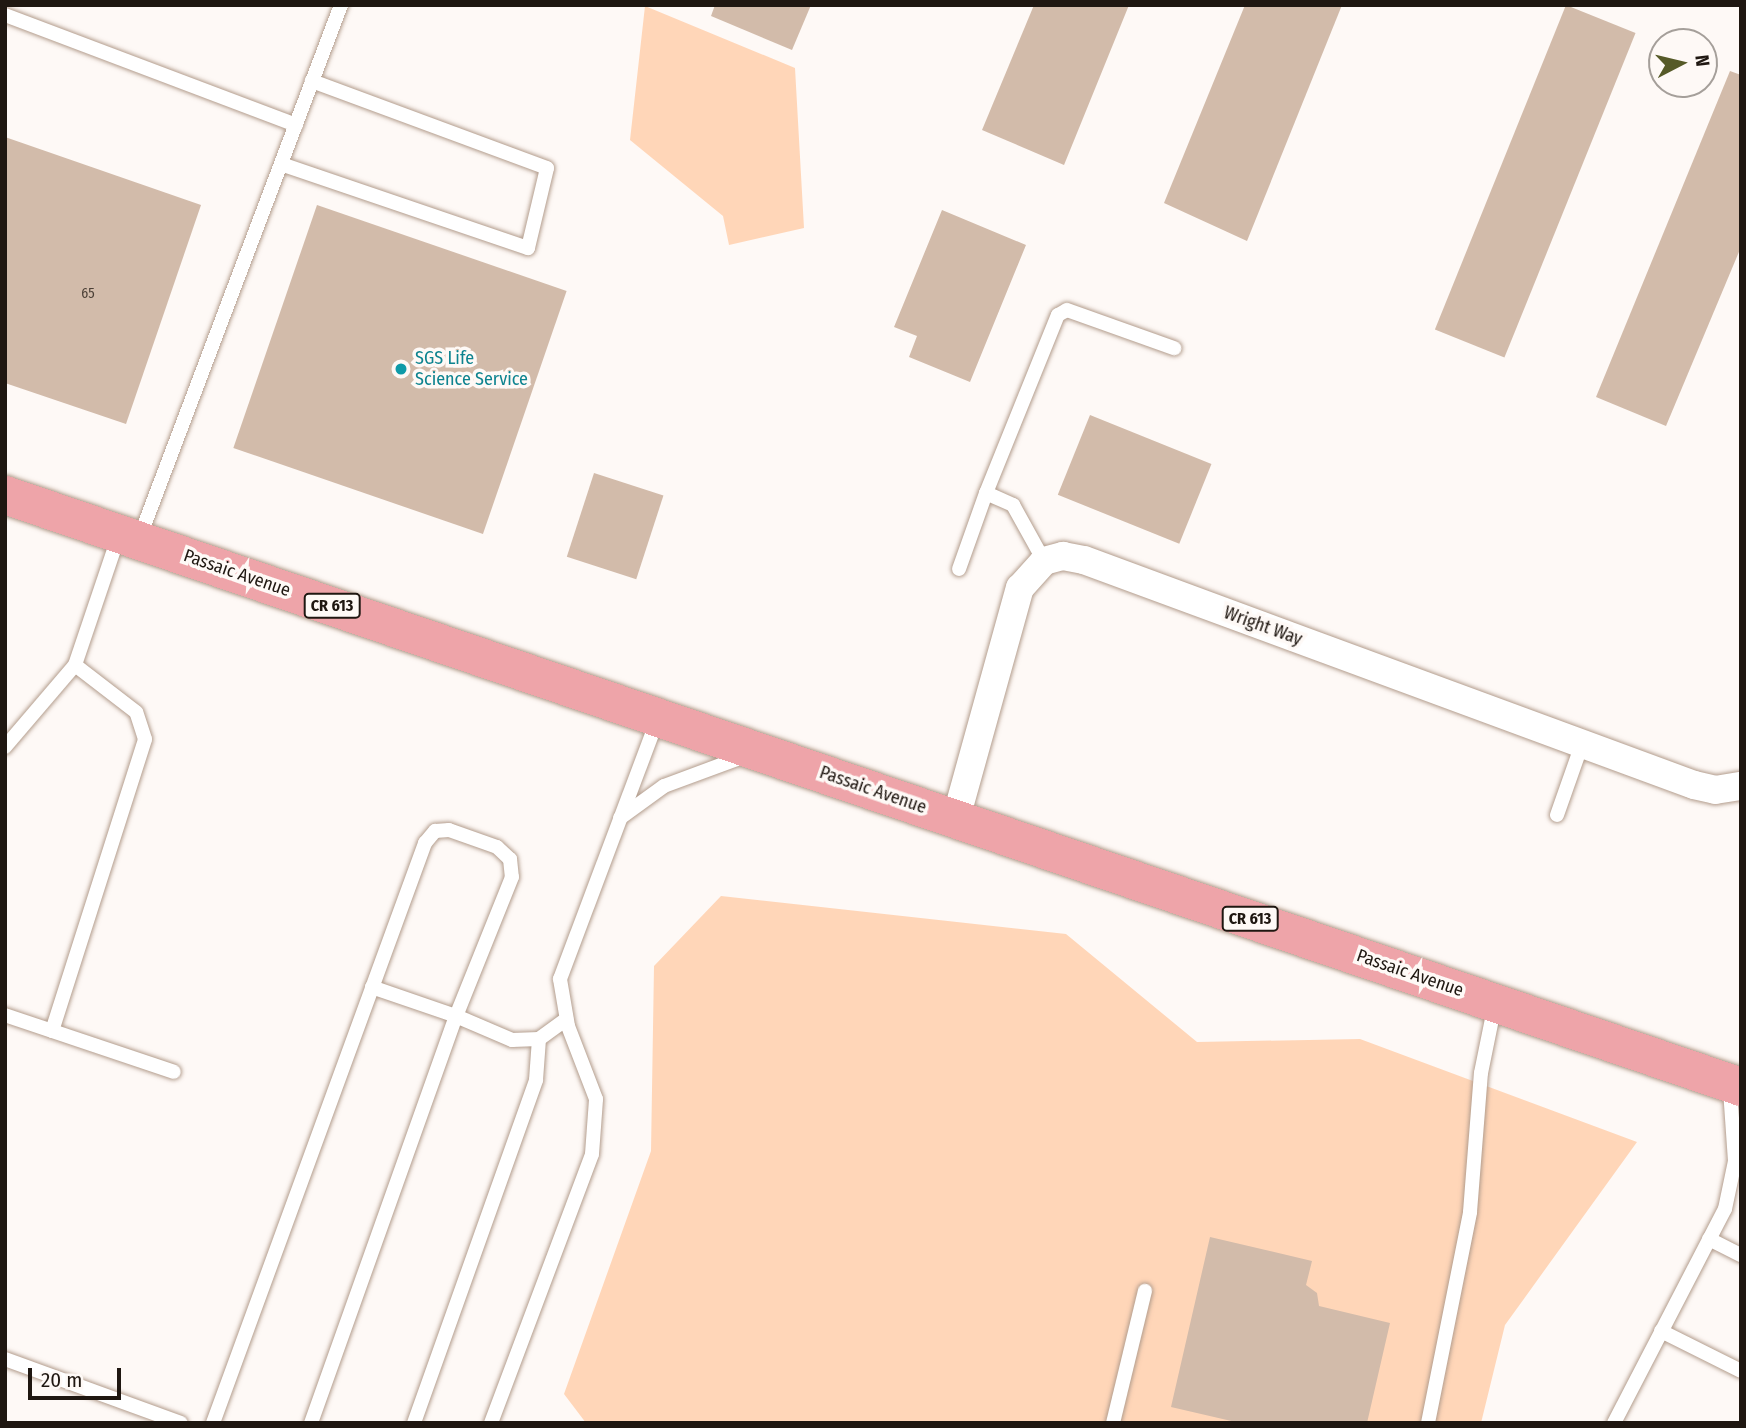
<!DOCTYPE html>
<html>
<head>
<meta charset="utf-8">
<style>
	body { margin:0 }
	#map { position:relative; width:1746px; height:1428px; overflow:hidden; background:#fef9f6; font-family:"Fira Sans Condensed",sans-serif }
	div>[style] { position:absolute }
	[style*='--x'] { left:calc(var(--x)*1px); top:calc(var(--y)*1px); width:calc(var(--w)*1px); rotate:calc(var(--a)*1deg) }
	.green>* { inset:0; background:#ffd6b8 }
	.building>* { inset:0; background:#d2bbaa; transform-origin:0 0 }
	.roads { filter:drop-shadow(0 0 2px #b39d8d) drop-shadow(0 0 2px #b39d8d) }
	.lane>* { height:14px; margin:-7px; padding:0 7px; transform-origin:7px; border-radius:7px; background:#fff }
	.street>* { height:28px; margin:-14px; padding:0 14px; transform-origin:14px; border-radius:14px; background:#fff }
	.primary>* { height:38px; margin:-19px; padding:0 19px; transform-origin:19px; border-radius:19px; background:#eea4a9 }
	.dots>* { width:19px; height:19px; translate:-50% -50%; box-sizing:border-box; border:4px solid #fef9f6; border-radius:50% }
	span { translate:-50% -50%; white-space:nowrap; text-align:center; line-height:1.15; -webkit-text-stroke:7px #fef9f6; paint-order:stroke }
	.number-label { font-size:14px; color:#4c4037 }
	.number-label span { -webkit-text-stroke-width:0 }
	.shield-label span { padding:2px 5px; background:#fef9f6; border:2px solid; border-radius:5px; -webkit-text-stroke-width:0 }
	.shield-label { font-size:16px; color:#1f1711; font-weight:700 }
	.culture-label { font-size:18px; color:#0d838f }
	.left { translate:0 -50%; text-align:left }
	.street-label { font-size:18px; color:#1f1711 }
	.frame { position:absolute; inset:0; border:7px solid #1f1711; pointer-events:none }
	.north { position:absolute; left:1648px; top:28px; width:70px; height:70px; box-sizing:border-box; background:#fef9f6; border:2px solid #a59f9a; border-radius:50%; rotate:83deg; font-size:19px; font-weight:700; line-height:28px; text-align:center; color:#1f1711 }
	.north::after { content:''; display:block; margin:auto; width:24px; height:32px; background:#565a28; clip-path:polygon(50% 0,100% 100%,50% 72%,0 100%) }
	.scale { position:absolute; left:28px; top:1368px; width:93px; height:32px; box-sizing:border-box; border:4px solid #1f1711; border-top:0; padding-left:9px; font-size:21px; line-height:24px; white-space:nowrap; color:#1f1711; -webkit-text-stroke:5px #fef9f6; paint-order:stroke }
</style>
</head>
<body>
<div id="map">
	<div class="green">
		<div style="clip-path:polygon(645px 6px,795px 68px,804px 228px,729px 245px,723px 216px,630px 140px)"></div>
		<div style="clip-path:polygon(721px 896px,1066px 934px,1197px 1042px,1360px 1039px,1637px 1142px,1505px 1325px,1481px 1423px,586px 1423px,564px 1394px,651px 1151px,654px 966px)"></div>
	</div>
	<div class="building">
		<div style="clip-path:polygon(715px 5px,811px 5px,792px 50px,711px 16px)"></div>
		<div style="clip-path:polygon(1034px 5px,1129px 5px,1064px 165px,982px 130px)"></div>
		<div style="clip-path:polygon(1245px 5px,1342px 5px,1247px 241px,1164px 203px)"></div>
		<div style="left:1566px;top:5px;width:75px;height:350px;rotate:22deg"></div>
		<div style="clip-path:polygon(1730px 71px,1741px 75px,1741px 247px,1666px 426px,1596px 397px)"></div>
		<div style="clip-path:polygon(5px 137px,201px 205px,126px 424px,5px 383px)"></div>
		<div style="left:317px;top:205px;width:264px;height:257px;rotate:19deg"></div>
		<div style="clip-path:polygon(942px 210px,1026px 245px,970px 382px,909px 357px,917px 336px,894px 327px)"></div>
		<div style="left:1090px;top:415px;width:131px;height:86px;rotate:22deg"></div>
		<div style="left:594px;top:473px;width:73px;height:88px;rotate:18deg"></div>
		<div style="clip-path:polygon(1210px 1237px,1312px 1261px,1306px 1285px,1317px 1293px,1319px 1306px,1390px 1323px,1367px 1423px,1240px 1423px,1171px 1407px)"></div>
	</div>
	<div class="roads">
		<div class="lane">
			<div style="--x:5;--y:15;--w:311;--a:20.7"></div>
			<div style="--x:281;--y:164;--w:261;--a:18.8"></div>
			<div style="--x:528;--y:248;--w:82;--a:-76.6"></div>
			<div style="--x:547;--y:168;--w:251;--a:-159.7"></div>
			<div style="--x:986;--y:493;--w:192;--a:-68"></div>
			<div style="--x:1058;--y:315;--w:10;--a:-29"></div>
			<div style="--x:1067;--y:310;--w:114;--a:19.6"></div>
			<div style="--x:139;--y:539;--w:571;--a:-69.28"></div>
			<div style="--x:959;--y:569;--w:81;--a:-70.4"></div>
			<div style="--x:986;--y:493;--w:30;--a:24"></div>
			<div style="--x:1013;--y:505;--w:64;--a:61"></div>
			<div style="--x:5;--y:747;--w:108;--a:-49.5"></div>
			<div style="--x:75;--y:665;--w:137;--a:-71.3"></div>
			<div style="--x:1557;--y:815;--w:75;--a:-70.6"></div>
			<div style="--x:620;--y:818;--w:54;--a:-36"></div>
			<div style="--x:664;--y:786;--w:86;--a:-20.3"></div>
			<div style="--x:5;--y:1015;--w:178;--a:18.6"></div>
			<div style="--x:52;--y:1031;--w:306;--a:-72.3"></div>
			<div style="--x:145;--y:739;--w:28;--a:-108"></div>
			<div style="--x:136;--y:712;--w:77;--a:-142.4"></div>
			<div style="--x:1709;--y:1239;--w:36;--a:27"></div>
			<div style="--x:1661;--y:1331;--w:89;--a:26.6"></div>
			<div style="--x:5;--y:1359;--w:187;--a:20"></div>
			<div style="--x:213;--y:1423;--w:618;--a:-69.92"></div>
			<div style="--x:425;--y:843;--w:16;--a:-50"></div>
			<div style="--x:435;--y:831;--w:14;--a:-4"></div>
			<div style="--x:449;--y:830;--w:51;--a:19.5"></div>
			<div style="--x:497;--y:847;--w:18;--a:43"></div>
			<div style="--x:510;--y:859;--w:18;--a:84"></div>
			<div style="--x:512;--y:877;--w:150;--a:111.9"></div>
			<div style="--x:456;--y:1016;--w:61;--a:23.2"></div>
			<div style="--x:512;--y:1040;--w:27;--a:-2"></div>
			<div style="--x:539;--y:1039;--w:34;--a:-36"></div>
			<div style="--x:311;--y:1423;--w:432;--a:-70.4"></div>
			<div style="--x:456;--y:1016;--w:89;--a:-161"></div>
			<div style="--x:414;--y:1423;--w:364;--a:-70.4"></div>
			<div style="--x:536;--y:1080;--w:41;--a:-85.8"></div>
			<div style="--x:491;--y:1423;--w:287;--a:-69.4"></div>
			<div style="--x:592;--y:1154;--w:55;--a:-85.8"></div>
			<div style="--x:596;--y:1099;--w:78;--a:-111"></div>
			<div style="--x:568;--y:1026;--w:48;--a:-99.7"></div>
			<div style="--x:560;--y:979;--w:279;--a:-69.4"></div>
			<div style="--x:1113;--y:1423;--w:136;--a:-76.4"></div>
			<div style="--x:1428;--y:1423;--w:215;--a:-78.7"></div>
			<div style="--x:1470;--y:1212;--w:139;--a:-85.5"></div>
			<div style="--x:1481;--y:1073;--w:70;--a:-78.5"></div>
			<div style="--x:1614;--y:1423;--w:241;--a:-62.6"></div>
			<div style="--x:1725;--y:1209;--w:49;--a:-78.2"></div>
			<div style="--x:1735;--y:1161;--w:72;--a:-94"></div>
		</div>
		<div class="street">
			<div style="--x:956;--y:818;--w:239;--a:-74.5"></div>
			<div style="--x:1020;--y:588;--w:36;--a:-48"></div>
			<div style="--x:1044;--y:561;--w:20;--a:-15"></div>
			<div style="--x:1063;--y:556;--w:21;--a:11"></div>
			<div style="--x:1084;--y:560;--w:650;--a:20.25"></div>
			<div style="--x:1694;--y:785;--w:22;--a:13"></div>
			<div style="--x:1715;--y:790;--w:26;--a:-9"></div>
		</div>
		<div class="primary">
			<div style="--x:5;--y:495;--w:1834;--a:18.83"></div>
		</div>
	</div>
	<div class="dots">
		<div style="left:401px;top:369px;background:#0f9aa8"></div>
	</div>
	<div class="number-label">
		<span style="left:88px;top:294px">65</span>
	</div>
	<div class="shield-label">
		<span style="left:332px;top:606px">CR 613</span>
		<span style="left:1250px;top:919px">CR 613</span>
	</div>
	<div class="culture-label">
		<span class="left" style="left:415px;top:369px">SGS Life<br>Science Service</span>
	</div>
	<div class="street-label">
		<span style="left:237px;top:573px;rotate:19deg">Passaic Avenue</span>
		<span style="left:1263px;top:626px;rotate:20deg">Wright Way</span>
		<span style="left:873px;top:790px;rotate:19deg">Passaic Avenue</span>
		<span style="left:1410px;top:973px;rotate:19deg">Passaic Avenue</span>
	</div>
	<div class="frame"></div>
	<div class="north">N</div>
	<div class="scale">20 m</div>
</div>
</body>
</html>
